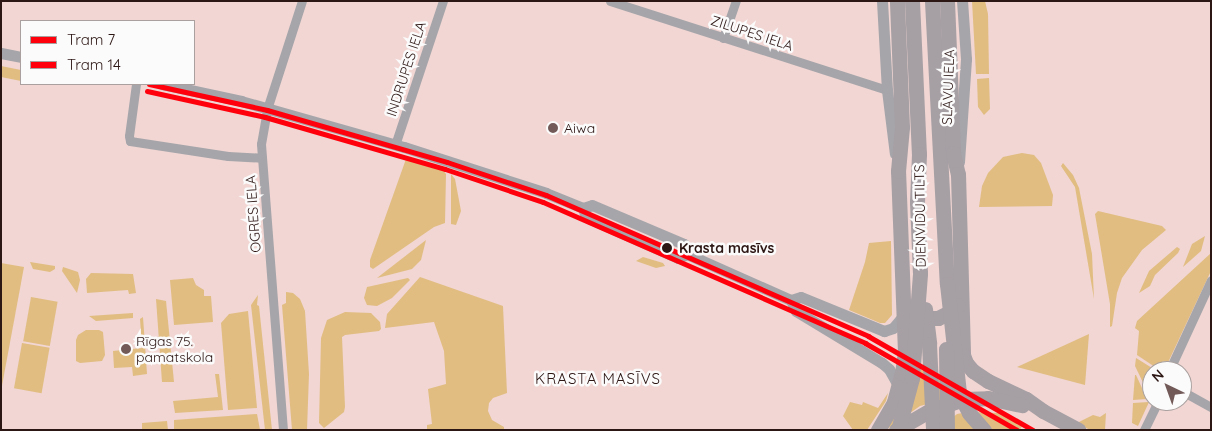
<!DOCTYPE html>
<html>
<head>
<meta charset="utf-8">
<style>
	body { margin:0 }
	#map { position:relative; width:1212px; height:431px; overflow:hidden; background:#f1d6d3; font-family:Quicksand,sans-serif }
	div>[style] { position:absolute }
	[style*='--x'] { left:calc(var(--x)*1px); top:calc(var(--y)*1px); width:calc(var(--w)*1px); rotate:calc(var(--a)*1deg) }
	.green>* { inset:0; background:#e1bd81; transform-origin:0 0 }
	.minor>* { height:9px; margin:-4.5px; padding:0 4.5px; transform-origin:4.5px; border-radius:4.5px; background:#a6a5aa }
	.tertiary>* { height:11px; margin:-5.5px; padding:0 5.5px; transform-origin:5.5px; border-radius:5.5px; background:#a6a5aa }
	.trunk>* { height:15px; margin:-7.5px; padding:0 7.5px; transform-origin:7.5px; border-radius:7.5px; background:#a69fa4 }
	.trunk-bridge>* { height:15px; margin:-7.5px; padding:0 7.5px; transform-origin:7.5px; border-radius:7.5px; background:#a69fa4 }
	.tram-1>* { height:5px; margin:-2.5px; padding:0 2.5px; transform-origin:2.5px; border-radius:2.5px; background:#ff000c }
	.tram-2>* { height:5px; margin:-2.5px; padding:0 2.5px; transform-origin:2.5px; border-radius:2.5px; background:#ff000c }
	.dots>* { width:14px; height:14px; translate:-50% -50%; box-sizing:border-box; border:2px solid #fbfbfb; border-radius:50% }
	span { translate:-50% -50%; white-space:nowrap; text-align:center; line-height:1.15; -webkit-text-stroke:5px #fbfbfb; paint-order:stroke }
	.street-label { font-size:14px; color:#2d1715 }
	.poi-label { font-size:14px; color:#2d1715 }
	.left { translate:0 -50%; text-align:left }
	.stop-label { font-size:14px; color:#2d1715; font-weight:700 }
	.neighbourhood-label { font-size:15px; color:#2d1715; letter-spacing:1px }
	.frame { position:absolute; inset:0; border:2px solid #2d1715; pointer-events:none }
	.legend { position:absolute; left:20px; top:20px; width:175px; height:65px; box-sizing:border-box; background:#fbfbfb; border:1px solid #a9a09f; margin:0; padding:6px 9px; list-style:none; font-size:15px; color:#2d1715 }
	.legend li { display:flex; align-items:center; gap:10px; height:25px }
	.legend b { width:25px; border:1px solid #a9a09f }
	.north { position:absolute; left:1142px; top:361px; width:50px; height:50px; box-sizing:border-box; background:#fbfbfb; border:1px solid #a9a09f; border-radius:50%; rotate:318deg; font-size:14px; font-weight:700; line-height:20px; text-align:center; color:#2d1715 }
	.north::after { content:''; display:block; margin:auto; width:18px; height:22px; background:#725a58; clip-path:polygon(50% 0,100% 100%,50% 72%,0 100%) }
</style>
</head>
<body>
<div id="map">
	<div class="green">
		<div style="clip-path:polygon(972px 1px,985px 1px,988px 14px,989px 74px,976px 74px)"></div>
		<div style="clip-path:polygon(1px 66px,21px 70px,21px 81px,1px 77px)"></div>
		<div style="clip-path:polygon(989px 78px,990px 109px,984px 115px,978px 107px,977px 79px)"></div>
		<div style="clip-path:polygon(1022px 153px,1034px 155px,1041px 163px,1053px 195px,1052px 206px,979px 207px,982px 186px,988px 173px,1003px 157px)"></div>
		<div style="clip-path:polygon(406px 159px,443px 170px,446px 174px,445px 223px,434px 227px,373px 269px,370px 267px,370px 260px)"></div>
		<div style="clip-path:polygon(1063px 163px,1073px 175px,1079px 188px,1092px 254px,1094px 299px,1075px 187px,1061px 166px)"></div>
		<div style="clip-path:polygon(451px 174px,455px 179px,461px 211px,456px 225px,451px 224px)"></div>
		<div style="clip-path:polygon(1098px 211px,1162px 226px,1166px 230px,1142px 250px,1122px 278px,1117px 293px,1112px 326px,1110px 327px,1110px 304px,1095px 214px)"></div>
		<div style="clip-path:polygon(1205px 236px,1201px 251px,1183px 267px,1192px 244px)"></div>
		<div style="clip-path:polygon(426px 240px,421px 260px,412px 269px,377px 278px)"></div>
		<div style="clip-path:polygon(891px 241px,892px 315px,885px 323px,880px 323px,849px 310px,865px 262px,869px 243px)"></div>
		<div style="clip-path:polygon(1177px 247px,1180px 249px,1178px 253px,1155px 275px,1150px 286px,1139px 293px,1149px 271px)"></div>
		<div style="clip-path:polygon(1211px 253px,1211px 271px,1164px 371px,1161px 371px,1137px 355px,1139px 331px,1135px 328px,1137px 321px)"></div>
		<div style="clip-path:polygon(643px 257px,663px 263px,665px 266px,656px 268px,636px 261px)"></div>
		<div style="clip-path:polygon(30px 262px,55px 266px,55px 269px,50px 272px,33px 269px)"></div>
		<div style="clip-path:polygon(1px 263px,24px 267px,1px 391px)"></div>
		<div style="clip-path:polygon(63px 267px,78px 272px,80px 280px,77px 293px,62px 271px)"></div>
		<div style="clip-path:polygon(91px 273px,133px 274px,136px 293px,129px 294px,128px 290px,87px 293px,86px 279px)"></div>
		<div style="clip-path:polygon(420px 277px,503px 306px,507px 393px,493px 398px,489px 403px,488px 411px,492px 420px,504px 427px,504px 430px,427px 430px,427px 425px,432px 424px,428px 389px,446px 384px,444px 351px,434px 322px,385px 328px,387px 314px)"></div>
		<div style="clip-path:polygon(193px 278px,196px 285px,204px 290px,204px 296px,211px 296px,213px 322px,174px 325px,170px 280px)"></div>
		<div style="clip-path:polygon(408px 278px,410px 280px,392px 298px,377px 306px,367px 305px,364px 298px,367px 287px)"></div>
		<div style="clip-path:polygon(286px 292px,293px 293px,300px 299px,305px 311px,309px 374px,307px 430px,292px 430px,282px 305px,286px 303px)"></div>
		<div style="clip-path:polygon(258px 295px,257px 305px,259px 306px,272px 430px,265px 430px,251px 305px)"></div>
		<div style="left:31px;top:297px;width:27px;height:45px;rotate:10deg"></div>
		<div style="clip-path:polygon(156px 299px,166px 301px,174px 382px,162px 382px)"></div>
		<div style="clip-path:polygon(248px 311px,257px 408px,228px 410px,221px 323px,229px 314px)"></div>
		<div style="clip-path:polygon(345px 312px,371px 313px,380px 322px,381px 329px,379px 331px,345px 335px,342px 337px,345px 407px,344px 412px,324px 428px,319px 423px,321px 338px,327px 320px)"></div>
		<div style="clip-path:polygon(133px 313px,133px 318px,96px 321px,89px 316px)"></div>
		<div style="clip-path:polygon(143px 317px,147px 374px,133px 376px,132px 367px,114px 368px,113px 351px,142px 348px,140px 319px)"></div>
		<div style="clip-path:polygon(86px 330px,99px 330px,103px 332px,105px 355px,102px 361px,80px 363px,76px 361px,76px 340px,78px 335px)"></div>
		<div style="clip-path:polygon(1089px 334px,1085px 385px,1017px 367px)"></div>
		<div style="left:22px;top:343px;width:28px;height:46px;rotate:10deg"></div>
		<div style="clip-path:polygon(1136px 358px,1157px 371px,1152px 371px,1151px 399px,1135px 366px)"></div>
		<div style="clip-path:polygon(909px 363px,965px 394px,920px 406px,886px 430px)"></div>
		<div style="clip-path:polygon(215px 374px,219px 374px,223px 410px,175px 413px,173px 401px,218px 397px)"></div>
		<div style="clip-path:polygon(1135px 375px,1136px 375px,1147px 399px,1133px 400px)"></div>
		<div style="clip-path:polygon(888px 393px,886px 401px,867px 430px,853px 430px,843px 416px,850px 402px,862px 405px,863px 402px,878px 408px)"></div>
		<div style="clip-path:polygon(1149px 402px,1138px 426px,1132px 423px,1133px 403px)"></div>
		<div style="clip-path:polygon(968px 412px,999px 413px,1022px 426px,1020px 430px,937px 430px,957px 414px)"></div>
		<div style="clip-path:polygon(1106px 413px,1105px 430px,1090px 430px,1077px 423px,1093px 415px,1100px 417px)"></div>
		<div style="clip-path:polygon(257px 414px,260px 430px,174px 430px,174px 420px)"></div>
		<div style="clip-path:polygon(167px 421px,168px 430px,142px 430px,142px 423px)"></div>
	</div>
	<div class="minor">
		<div style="--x:610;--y:1;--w:291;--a:17.8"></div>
		<div style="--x:723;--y:38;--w:39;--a:-71"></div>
		<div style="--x:136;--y:84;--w:52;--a:97.7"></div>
		<div style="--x:129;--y:136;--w:5;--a:79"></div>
		<div style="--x:130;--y:141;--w:99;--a:8.7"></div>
		<div style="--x:228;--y:156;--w:34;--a:3"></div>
		<div style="--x:395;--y:145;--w:152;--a:-71.6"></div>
		<div style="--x:1169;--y:371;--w:100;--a:-65.2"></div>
		<div style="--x:1182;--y:391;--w:33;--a:29"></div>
		<div style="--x:283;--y:430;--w:287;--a:-94.4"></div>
		<div style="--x:261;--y:144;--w:39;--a:-80"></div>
		<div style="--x:268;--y:106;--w:110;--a:-72.1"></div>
		<div style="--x:1144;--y:430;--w:32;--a:-64"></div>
	</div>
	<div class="tertiary">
		<div style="--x:882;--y:1;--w:89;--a:86.8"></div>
		<div style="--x:887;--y:90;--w:64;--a:82.9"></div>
		<div style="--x:1;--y:53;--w:20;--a:11"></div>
		<div style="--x:162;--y:84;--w:81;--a:12.1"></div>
		<div style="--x:241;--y:101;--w:169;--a:15.8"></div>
		<div style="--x:404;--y:147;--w:149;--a:17.9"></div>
		<div style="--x:546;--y:193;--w:40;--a:22"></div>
		<div style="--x:583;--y:208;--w:9;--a:-18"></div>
		<div style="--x:592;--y:205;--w:100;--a:23"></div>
		<div style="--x:684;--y:244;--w:10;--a:73"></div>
		<div style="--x:959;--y:162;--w:103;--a:-86.1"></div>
		<div style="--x:966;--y:59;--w:58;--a:-93.9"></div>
		<div style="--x:583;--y:208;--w:9;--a:72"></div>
		<div style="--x:586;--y:217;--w:101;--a:24"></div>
		<div style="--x:678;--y:258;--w:10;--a:-24"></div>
		<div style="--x:687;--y:254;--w:114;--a:23.9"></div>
		<div style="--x:791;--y:300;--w:10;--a:-17"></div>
		<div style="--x:801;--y:297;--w:90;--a:22.3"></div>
		<div style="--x:884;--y:331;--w:9;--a:-18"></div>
		<div style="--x:893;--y:328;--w:16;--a:-50"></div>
		<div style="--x:791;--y:300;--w:12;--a:66"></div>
		<div style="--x:796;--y:311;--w:100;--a:31.2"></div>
		<div style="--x:882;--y:363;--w:9;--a:41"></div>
		<div style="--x:889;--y:369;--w:21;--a:61"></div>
	</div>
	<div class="trunk">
		<div style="--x:912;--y:1;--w:153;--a:87.4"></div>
		<div style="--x:919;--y:154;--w:48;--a:92.4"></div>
		<div style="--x:917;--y:202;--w:71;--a:87.6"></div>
		<div style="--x:932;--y:1;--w:283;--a:87"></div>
		<div style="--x:947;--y:1;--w:152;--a:87.7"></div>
		<div style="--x:953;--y:153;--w:22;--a:77"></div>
		<div style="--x:958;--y:174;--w:181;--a:88.4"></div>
		<div style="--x:963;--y:355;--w:9;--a:69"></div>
		<div style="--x:966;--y:363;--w:11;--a:49"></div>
		<div style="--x:973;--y:371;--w:18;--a:34"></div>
		<div style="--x:988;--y:381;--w:42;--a:25.3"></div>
		<div style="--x:1026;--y:399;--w:21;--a:35"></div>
		<div style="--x:1043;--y:411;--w:40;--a:28"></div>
		<div style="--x:914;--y:313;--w:15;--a:20"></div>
		<div style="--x:928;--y:318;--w:10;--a:0"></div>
		<div style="--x:938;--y:318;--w:16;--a:-27"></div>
		<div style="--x:952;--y:311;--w:8;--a:-45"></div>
		<div style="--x:878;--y:430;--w:32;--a:-60"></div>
		<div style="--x:894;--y:402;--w:30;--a:-75"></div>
		<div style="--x:902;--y:373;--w:21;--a:-82"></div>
		<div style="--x:905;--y:352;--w:181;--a:-92.2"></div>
		<div style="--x:898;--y:171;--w:44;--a:-84.8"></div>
		<div style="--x:902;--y:127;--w:126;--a:-92.3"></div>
		<div style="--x:896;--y:430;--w:38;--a:-30"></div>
		<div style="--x:929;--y:411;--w:37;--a:-19"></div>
		<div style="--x:964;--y:399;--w:24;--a:-2"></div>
		<div style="--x:988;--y:398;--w:35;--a:12"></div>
	</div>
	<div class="trunk-bridge">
		<div style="--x:947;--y:284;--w:110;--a:83.7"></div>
		<div style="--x:959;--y:393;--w:22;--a:63"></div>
		<div style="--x:969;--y:413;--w:23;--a:49"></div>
		<div style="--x:925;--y:309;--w:35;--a:83"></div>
		<div style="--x:929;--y:344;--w:86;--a:87.3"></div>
		<div style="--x:946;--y:349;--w:81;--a:89.3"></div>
		<div style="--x:898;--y:430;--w:54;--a:-74.9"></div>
		<div style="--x:912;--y:378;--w:105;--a:-85.6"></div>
	</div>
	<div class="tram-1">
		<div style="--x:149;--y:84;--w:121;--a:12.4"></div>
		<div style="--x:267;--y:110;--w:187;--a:16.1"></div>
		<div style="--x:447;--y:162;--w:104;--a:18.4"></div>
		<div style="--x:546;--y:195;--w:352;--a:23.6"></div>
		<div style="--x:868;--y:336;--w:190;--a:29.7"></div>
	</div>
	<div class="tram-2">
		<div style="--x:147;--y:91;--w:121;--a:12.4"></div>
		<div style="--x:265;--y:117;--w:187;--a:16.1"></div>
		<div style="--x:445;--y:169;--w:103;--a:18.6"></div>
		<div style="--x:543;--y:202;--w:352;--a:23.6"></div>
		<div style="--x:865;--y:343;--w:175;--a:29.8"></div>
	</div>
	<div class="dots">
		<div style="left:553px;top:128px;background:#725a58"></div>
		<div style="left:667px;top:248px;background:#2d1715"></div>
		<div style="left:126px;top:349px;background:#725a58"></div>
	</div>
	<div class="street-label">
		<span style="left:752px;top:33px;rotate:18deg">ZILUPES IELA</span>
		<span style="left:406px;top:69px;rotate:-72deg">INDRUPES IELA</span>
		<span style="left:948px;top:87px;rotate:-88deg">SLĀVU IELA</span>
		<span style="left:253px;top:214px;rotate:-94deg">OGRES IELA</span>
		<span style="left:920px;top:216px;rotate:-91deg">DIENVIDU TILTS</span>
	</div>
	<div class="poi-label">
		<span class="left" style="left:564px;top:128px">Aiwa</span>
		<span class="left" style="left:136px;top:349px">Rīgas 75.<br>pamatskola</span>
	</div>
	<div class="stop-label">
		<span class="left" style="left:679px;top:248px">Krasta masīvs</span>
	</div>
	<div class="neighbourhood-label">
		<span style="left:598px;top:379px">KRASTA MASĪVS</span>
	</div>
	<div class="frame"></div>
	<ul class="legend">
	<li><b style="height:6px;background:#ff000c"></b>Tram 7</li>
	<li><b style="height:6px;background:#ff000c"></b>Tram 14</li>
	</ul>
	<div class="north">N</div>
</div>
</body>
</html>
